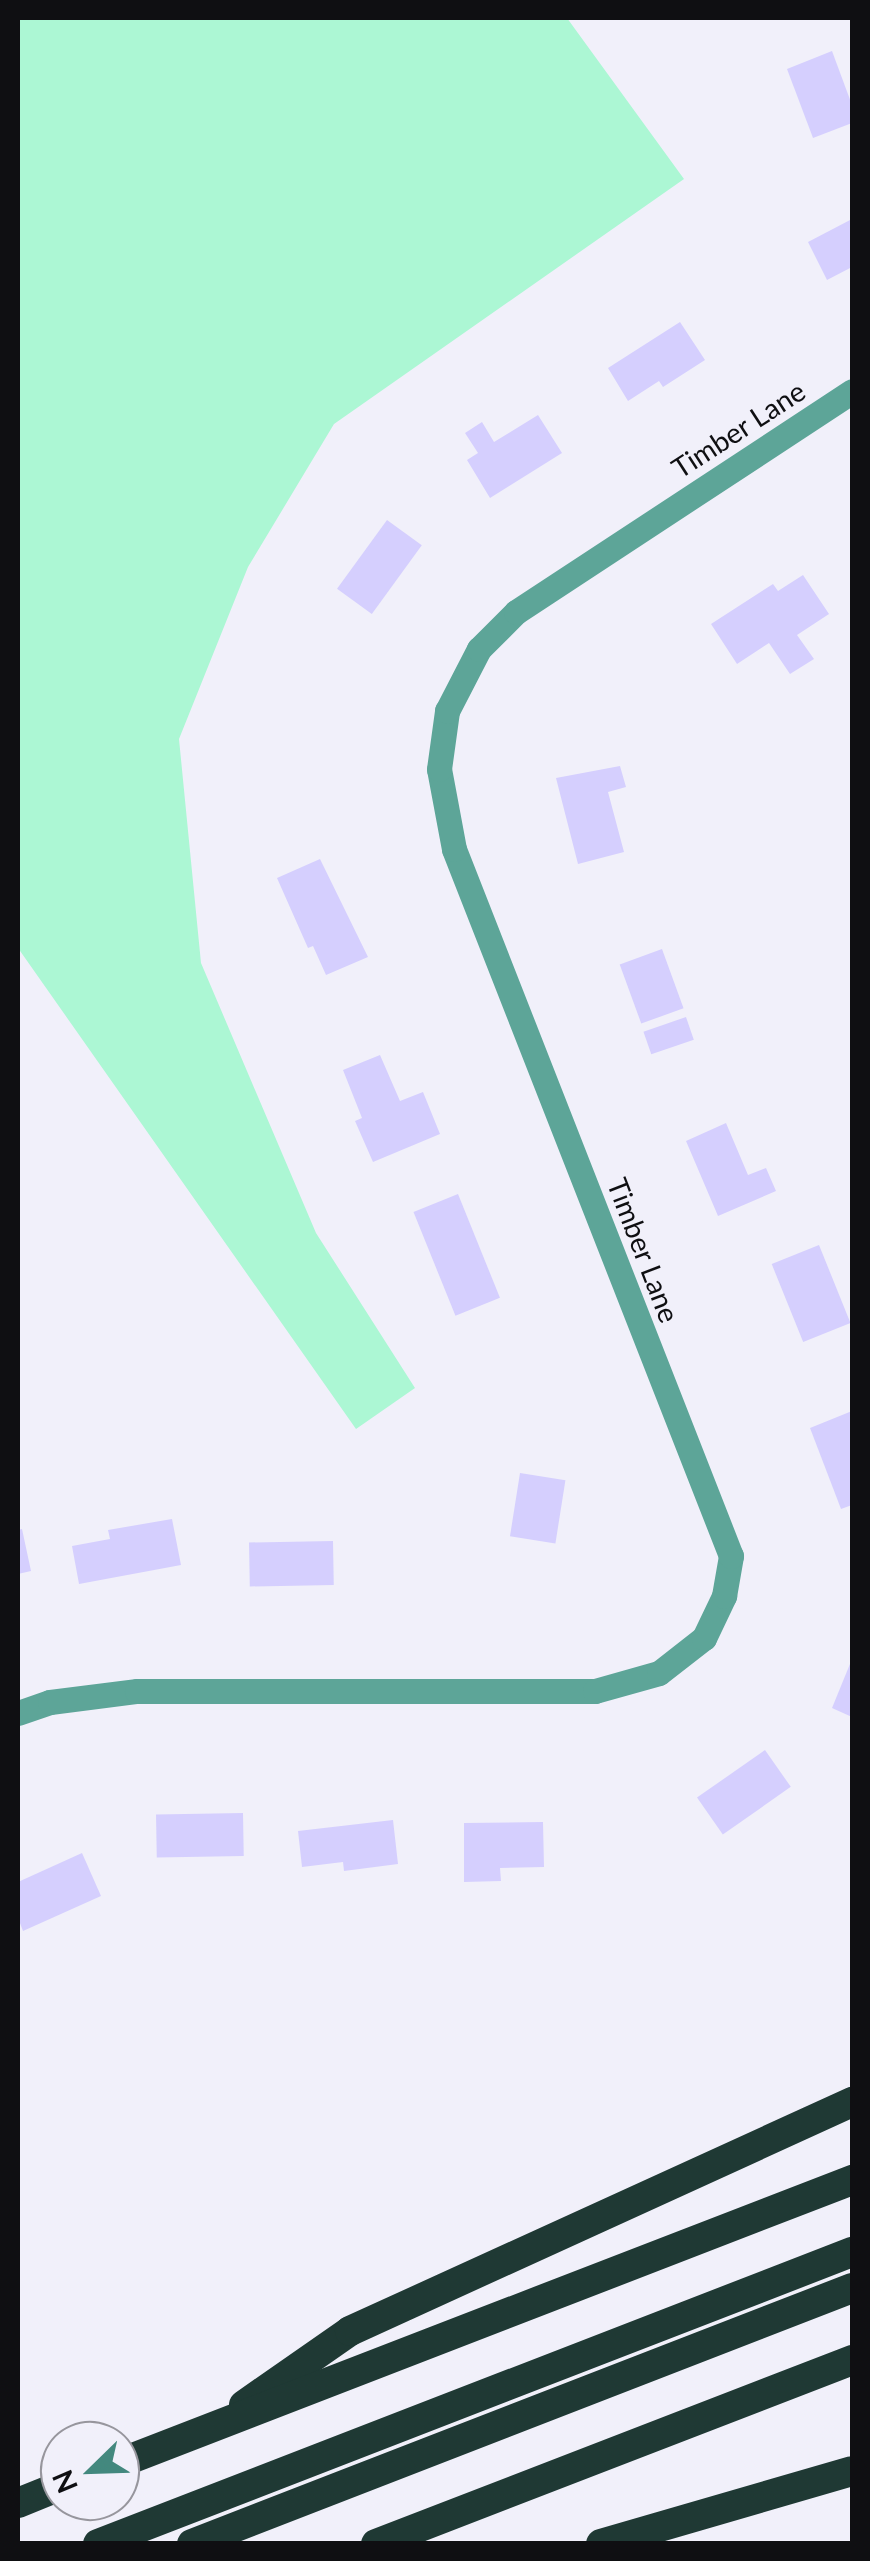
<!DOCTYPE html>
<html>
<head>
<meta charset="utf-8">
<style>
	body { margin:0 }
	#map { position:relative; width:870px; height:2561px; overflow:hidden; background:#f1f0fa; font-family:Lato,sans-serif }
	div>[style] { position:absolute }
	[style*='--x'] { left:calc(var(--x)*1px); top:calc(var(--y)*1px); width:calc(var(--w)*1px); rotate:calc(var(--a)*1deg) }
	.green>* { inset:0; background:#acf7d4 }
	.building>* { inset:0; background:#d5cffe; transform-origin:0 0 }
	.minor>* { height:25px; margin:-12.5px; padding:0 12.5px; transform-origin:12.5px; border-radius:12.5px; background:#5da598 }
	.highway>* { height:30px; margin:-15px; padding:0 15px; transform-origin:15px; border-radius:15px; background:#1f3934 }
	span { translate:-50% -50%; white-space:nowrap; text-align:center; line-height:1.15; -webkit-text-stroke:8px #f1f0fa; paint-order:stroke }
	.street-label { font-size:28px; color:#0f0f12 }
	.frame { position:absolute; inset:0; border:20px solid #0f0f12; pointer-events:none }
	.north { position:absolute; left:40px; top:2421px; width:100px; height:100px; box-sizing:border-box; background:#f1f0fa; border:2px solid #97969d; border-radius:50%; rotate:247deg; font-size:28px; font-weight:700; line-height:40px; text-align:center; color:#0f0f12 }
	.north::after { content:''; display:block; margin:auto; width:35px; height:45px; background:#43887e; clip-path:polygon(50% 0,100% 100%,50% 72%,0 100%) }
</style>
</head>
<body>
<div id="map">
	<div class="green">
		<div style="clip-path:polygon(18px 18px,567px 18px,684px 179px,334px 424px,248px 567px,179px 739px,201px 963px,316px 1233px,415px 1388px,356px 1429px,18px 948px)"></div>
	</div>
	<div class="building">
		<div style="clip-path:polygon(832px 51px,852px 105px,852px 123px,813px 138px,787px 69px)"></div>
		<div style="clip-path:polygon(852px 219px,852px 267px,827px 280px,808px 242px)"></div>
		<div style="clip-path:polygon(680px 322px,705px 360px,663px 387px,659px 381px,628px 401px,608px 368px)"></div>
		<div style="clip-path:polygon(538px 415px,562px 453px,490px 498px,467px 460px,478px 453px,465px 433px,482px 422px,494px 442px)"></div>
		<div style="left:387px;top:520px;width:43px;height:85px;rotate:36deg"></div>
		<div style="clip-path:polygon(803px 575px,829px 614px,797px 635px,814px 659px,790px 674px,769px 643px,737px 664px,711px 624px,773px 584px,778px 591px)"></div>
		<div style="clip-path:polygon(620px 766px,626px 787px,608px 792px,624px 852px,578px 864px,556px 778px)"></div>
		<div style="clip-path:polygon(320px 859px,368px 957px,326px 975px,313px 946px,308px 948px,277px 878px)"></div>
		<div style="left:662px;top:949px;width:63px;height:45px;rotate:70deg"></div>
		<div style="left:686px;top:1017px;width:24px;height:45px;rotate:71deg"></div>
		<div style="clip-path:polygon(380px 1055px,400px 1101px,423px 1092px,440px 1134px,373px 1162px,355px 1121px,362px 1118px,343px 1070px)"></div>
		<div style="clip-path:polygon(726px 1123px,748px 1175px,766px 1168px,776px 1191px,718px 1216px,686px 1141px)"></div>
		<div style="left:458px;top:1194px;width:112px;height:48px;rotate:68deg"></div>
		<div style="left:819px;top:1245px;width:84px;height:51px;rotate:68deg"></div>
		<div style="clip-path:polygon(852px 1411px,852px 1505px,841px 1509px,810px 1428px)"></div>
		<div style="left:520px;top:1473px;width:46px;height:64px;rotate:9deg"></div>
		<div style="clip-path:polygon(172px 1519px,181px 1565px,79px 1584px,72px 1546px,110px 1539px,108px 1530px)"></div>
		<div style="clip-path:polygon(22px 1529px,31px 1571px,18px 1574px,18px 1530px)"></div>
		<div style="left:333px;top:1541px;width:44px;height:84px;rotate:89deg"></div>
		<div style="clip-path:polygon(852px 1659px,852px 1717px,832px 1708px)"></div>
		<div style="left:765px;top:1750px;width:45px;height:83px;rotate:55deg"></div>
		<div style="left:243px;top:1813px;width:43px;height:87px;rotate:89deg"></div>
		<div style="clip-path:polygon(393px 1820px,398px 1864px,344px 1871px,343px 1862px,302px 1867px,298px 1831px)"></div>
		<div style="clip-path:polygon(543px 1822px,544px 1867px,500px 1868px,501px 1881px,464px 1882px,464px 1823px)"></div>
		<div style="clip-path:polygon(82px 1853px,101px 1896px,23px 1931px,18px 1918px,18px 1882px)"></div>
	</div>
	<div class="minor">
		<div style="--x:18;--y:1713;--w:34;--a:-19"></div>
		<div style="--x:50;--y:1702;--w:88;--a:-7.2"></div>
		<div style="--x:137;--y:1691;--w:458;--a:0"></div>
		<div style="--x:595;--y:1691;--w:66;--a:-15.7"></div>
		<div style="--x:659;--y:1673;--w:57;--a:-37.9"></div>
		<div style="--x:704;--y:1638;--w:47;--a:-64.5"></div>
		<div style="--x:724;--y:1596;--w:41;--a:-80.1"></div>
		<div style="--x:731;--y:1556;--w:759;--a:-111.4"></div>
		<div style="--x:454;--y:849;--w:81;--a:-100.6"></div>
		<div style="--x:439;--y:769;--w:59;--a:-82.1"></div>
		<div style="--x:447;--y:711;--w:70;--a:-62.7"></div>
		<div style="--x:479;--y:649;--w:52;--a:-45"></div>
		<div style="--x:516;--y:612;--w:402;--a:-33.3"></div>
	</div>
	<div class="highway">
		<div style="--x:244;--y:2405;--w:129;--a:-34.9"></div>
		<div style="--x:350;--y:2331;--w:552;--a:-24.52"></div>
		<div style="--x:120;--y:2463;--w:785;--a:-21.14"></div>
		<div style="--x:18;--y:2503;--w:45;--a:-22"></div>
		<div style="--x:98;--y:2544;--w:809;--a:-21.17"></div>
		<div style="--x:192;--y:2544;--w:708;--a:-21.2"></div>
		<div style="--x:376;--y:2544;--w:510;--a:-21.13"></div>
		<div style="--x:601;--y:2544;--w:261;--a:-16.2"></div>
	</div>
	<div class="street-label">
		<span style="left:738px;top:429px;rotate:-33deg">Timber Lane</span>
		<span style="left:644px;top:1250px;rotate:69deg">Timber Lane</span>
	</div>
	<div class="frame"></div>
	<div class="north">N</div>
</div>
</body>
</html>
